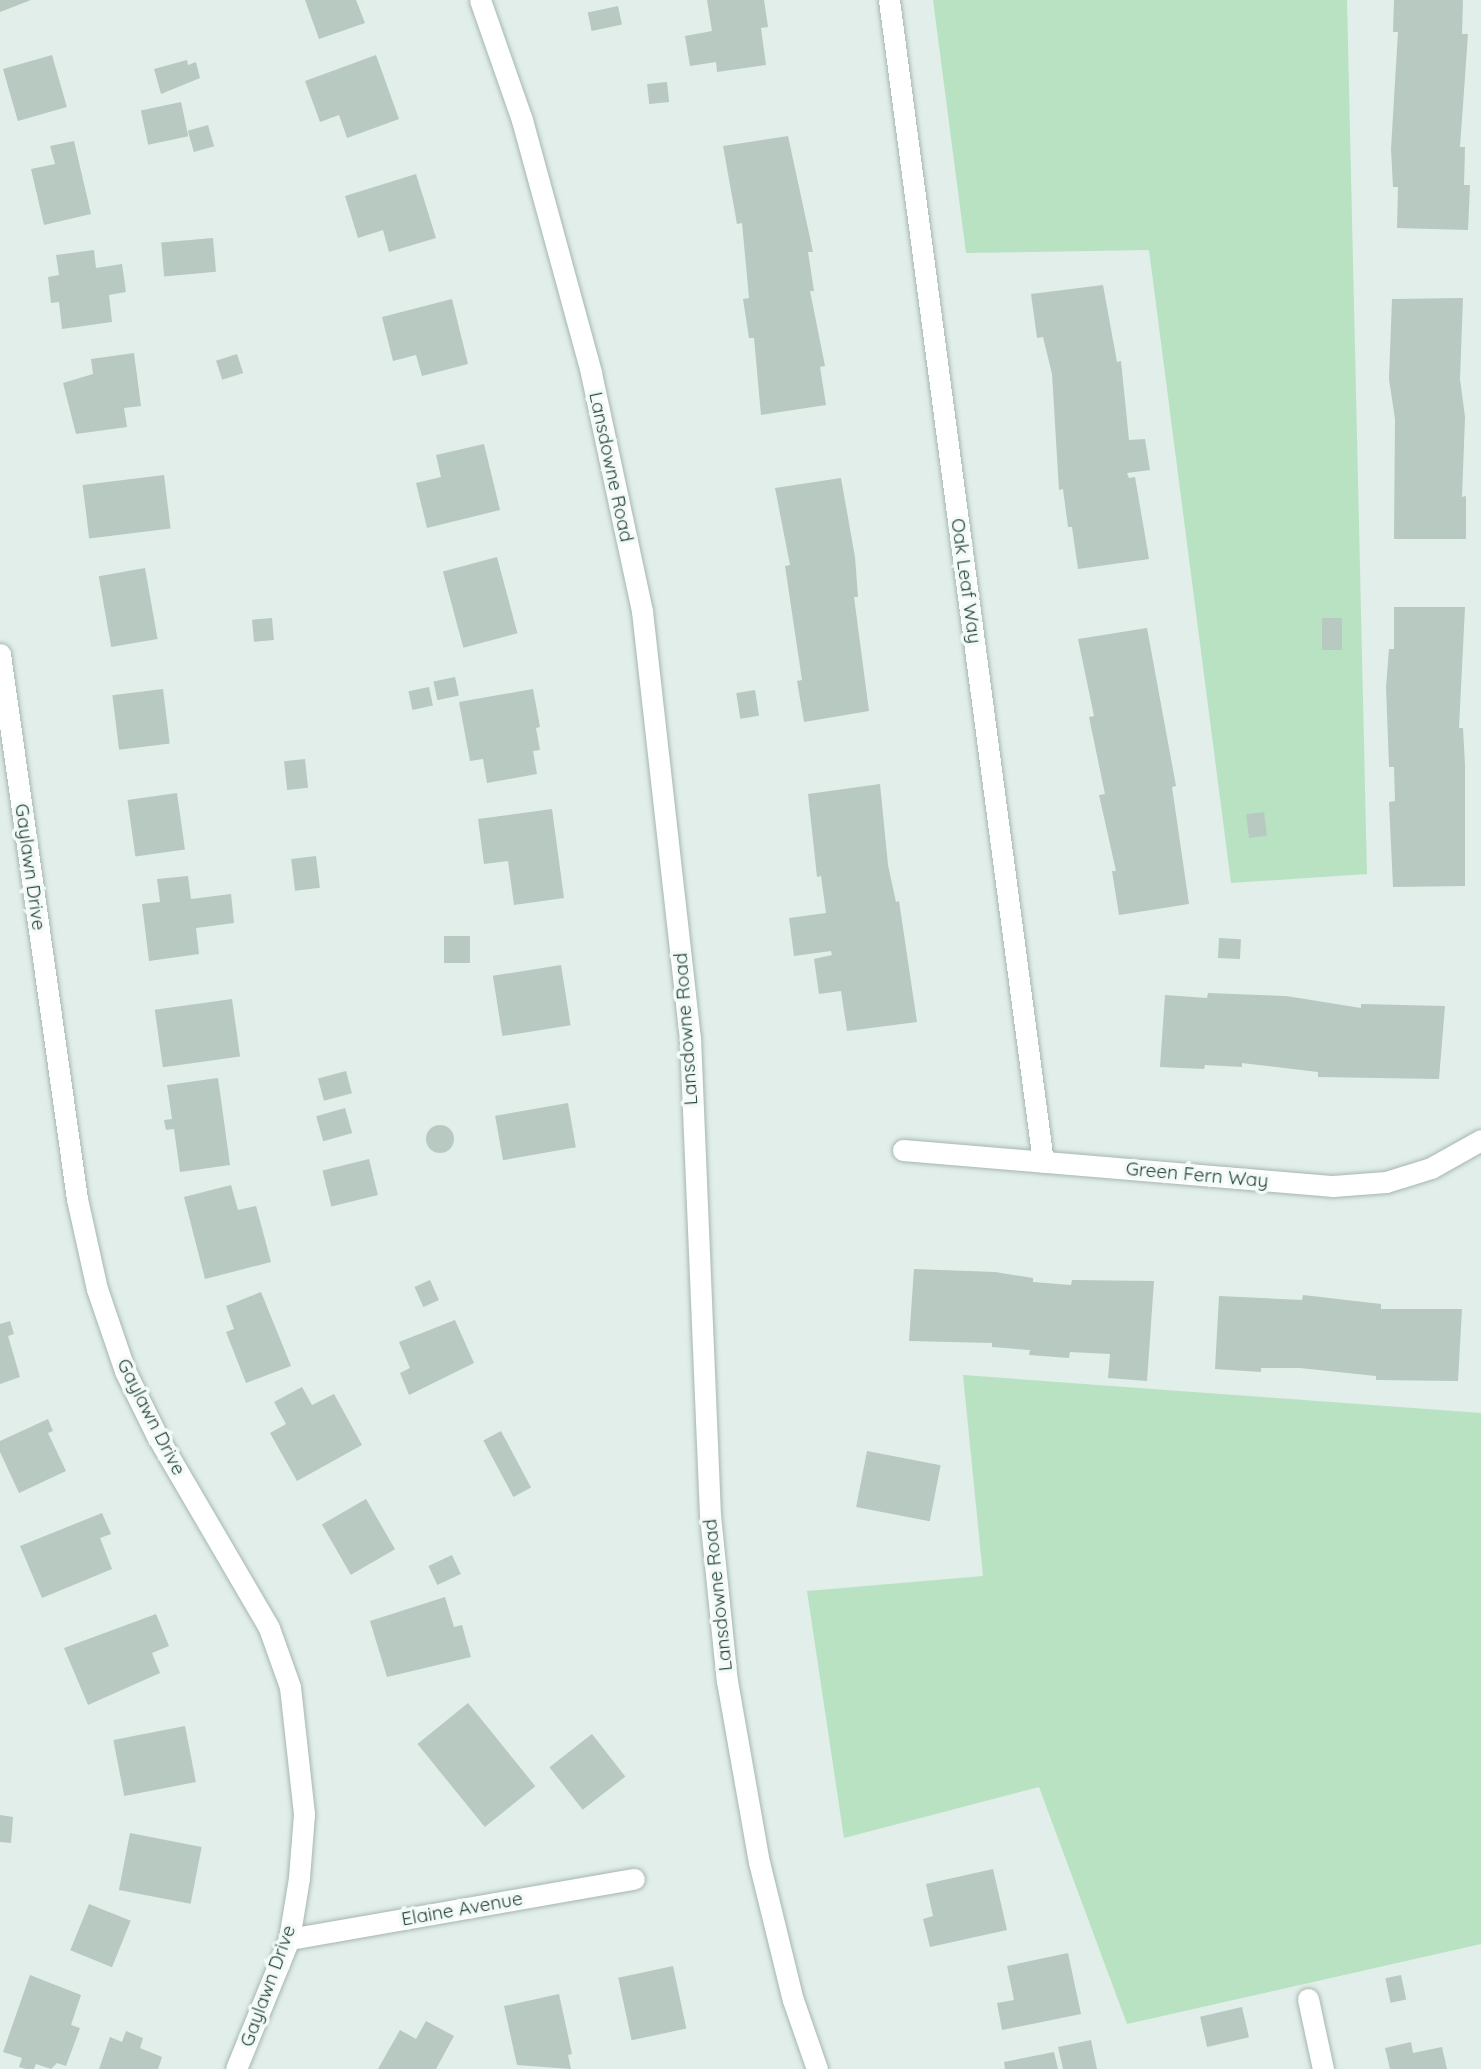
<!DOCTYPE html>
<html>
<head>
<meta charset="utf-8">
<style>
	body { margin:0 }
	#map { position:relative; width:1481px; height:2069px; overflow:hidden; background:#e2eee9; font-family:Quicksand,sans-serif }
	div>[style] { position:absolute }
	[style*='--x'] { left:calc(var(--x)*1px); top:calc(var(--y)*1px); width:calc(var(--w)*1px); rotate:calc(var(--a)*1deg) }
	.green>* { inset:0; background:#b9e2c2 }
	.building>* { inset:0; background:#b7c9c1; transform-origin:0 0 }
	.round { border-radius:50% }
	.roads { filter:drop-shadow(0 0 2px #a4b7b0) drop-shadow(0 0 2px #a4b7b0) }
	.street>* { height:21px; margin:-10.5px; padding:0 10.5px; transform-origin:10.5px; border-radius:10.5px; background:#fff }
	.secondary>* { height:21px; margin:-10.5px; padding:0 10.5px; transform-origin:10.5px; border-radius:10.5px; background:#fff }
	span { translate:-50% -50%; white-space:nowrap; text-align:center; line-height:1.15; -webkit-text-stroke:7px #f4faf7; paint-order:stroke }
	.street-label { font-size:19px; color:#204237 }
</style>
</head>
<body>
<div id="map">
	<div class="green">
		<div style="clip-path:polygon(933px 0,1347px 0,1367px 874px,1231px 883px,1149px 250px,966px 253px)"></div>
		<div style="clip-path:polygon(963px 1375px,1481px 1413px,1481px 1944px,1127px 2024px,1039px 1787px,844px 1838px,807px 1591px,983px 1576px)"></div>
	</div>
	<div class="building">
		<div style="clip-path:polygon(0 0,31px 0,0 12px)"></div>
		<div style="clip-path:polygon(305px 0,356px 0,365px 23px,319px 39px)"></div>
		<div style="clip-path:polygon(707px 0,764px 0,768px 27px,761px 28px,766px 65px,717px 72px,716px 62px,690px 66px,685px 36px,712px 31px)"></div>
		<div style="clip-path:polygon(1394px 0,1463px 0,1462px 34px,1468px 34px,1460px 147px,1465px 147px,1464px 185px,1470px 185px,1468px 230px,1397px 228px,1398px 187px,1393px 187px,1391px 149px,1398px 32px,1393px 32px)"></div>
		<div style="left:618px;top:6px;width:19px;height:31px;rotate:78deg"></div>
		<div style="left:52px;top:55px;width:54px;height:51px;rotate:74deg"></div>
		<div style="clip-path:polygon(376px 55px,399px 119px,347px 138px,339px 115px,320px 122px,305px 81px)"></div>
		<div style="clip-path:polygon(187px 60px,188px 65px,196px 62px,200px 78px,161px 94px,154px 69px)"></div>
		<div style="left:667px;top:82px;width:20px;height:20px;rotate:84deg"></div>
		<div style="left:181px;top:102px;width:35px;height:41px;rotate:78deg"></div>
		<div style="left:208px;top:125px;width:22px;height:21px;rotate:74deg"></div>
		<div style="clip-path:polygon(788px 136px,813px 252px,808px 252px,814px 291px,810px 291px,825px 366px,820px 367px,826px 405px,761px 415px,754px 338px,749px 338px,743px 299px,749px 298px,742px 223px,737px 224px,723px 146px)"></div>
		<div style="clip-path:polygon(74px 141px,91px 214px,44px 225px,31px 169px,55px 164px,50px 146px)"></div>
		<div style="clip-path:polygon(416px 174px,436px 238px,389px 252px,383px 230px,358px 238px,345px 196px)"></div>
		<div style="left:213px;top:238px;width:34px;height:52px;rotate:85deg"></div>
		<div style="clip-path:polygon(94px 250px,96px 268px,122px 264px,126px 292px,109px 295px,112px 322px,62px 329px,59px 302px,51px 303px,48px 277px,59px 275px,56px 255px)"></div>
		<div style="clip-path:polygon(1103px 285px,1117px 362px,1121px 361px,1129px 440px,1145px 439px,1150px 470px,1127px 473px,1129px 478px,1135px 477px,1149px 559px,1078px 569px,1072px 527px,1068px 527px,1063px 489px,1059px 490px,1052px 374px,1043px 337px,1037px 338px,1031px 294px)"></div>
		<div style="clip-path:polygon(1463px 298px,1460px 379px,1465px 417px,1462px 497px,1466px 496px,1466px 539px,1394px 539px,1395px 419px,1389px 379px,1392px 299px)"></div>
		<div style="clip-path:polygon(452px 299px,468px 364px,422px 376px,416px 355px,393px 361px,382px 317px)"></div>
		<div style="clip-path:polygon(134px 353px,141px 406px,124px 408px,127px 427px,76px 434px,63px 383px,93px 374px,91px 359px)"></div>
		<div style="left:237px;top:354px;width:20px;height:22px;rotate:72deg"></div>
		<div style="clip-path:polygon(484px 444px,500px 510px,427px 528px,416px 483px,441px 477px,436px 455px)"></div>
		<div style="left:164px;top:475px;width:54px;height:82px;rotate:83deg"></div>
		<div style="clip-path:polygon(841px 478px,855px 557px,858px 597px,854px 597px,869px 711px,804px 722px,797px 681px,802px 680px,785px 566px,790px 565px,775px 488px)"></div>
		<div style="left:497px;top:557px;width:79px;height:56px;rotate:75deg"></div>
		<div style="left:145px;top:568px;width:72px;height:47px;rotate:80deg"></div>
		<div style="clip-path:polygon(1394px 607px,1465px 607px,1459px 728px,1463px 728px,1465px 765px,1465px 886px,1393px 887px,1389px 802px,1395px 801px,1394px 767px,1389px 767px,1386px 687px,1389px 649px,1394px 649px)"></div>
		<div style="left:272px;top:618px;width:22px;height:20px;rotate:85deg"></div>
		<div style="left:1322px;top:618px;width:20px;height:32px"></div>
		<div style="clip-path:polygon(1147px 628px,1176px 786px,1172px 787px,1189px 904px,1119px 915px,1112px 871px,1116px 871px,1099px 795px,1105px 794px,1089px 717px,1094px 716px,1078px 639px)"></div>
		<div style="left:455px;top:677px;width:19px;height:22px;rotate:78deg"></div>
		<div style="left:429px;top:687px;width:19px;height:21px;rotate:78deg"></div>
		<div style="left:163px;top:689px;width:55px;height:51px;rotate:83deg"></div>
		<div style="clip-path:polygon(533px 689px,540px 727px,536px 728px,540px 750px,533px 751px,537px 774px,487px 783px,483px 759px,470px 761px,459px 702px)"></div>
		<div style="left:755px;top:690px;width:26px;height:19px;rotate:81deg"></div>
		<div style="left:305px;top:759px;width:29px;height:21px;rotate:84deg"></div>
		<div style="clip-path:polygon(880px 784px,888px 865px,896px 902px,899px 901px,917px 1022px,847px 1031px,841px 991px,819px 994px,814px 959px,832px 955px,831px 951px,794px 956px,789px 918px,826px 913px,821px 876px,817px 877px,808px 794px)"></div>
		<div style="left:177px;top:793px;width:57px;height:50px;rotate:82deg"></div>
		<div style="clip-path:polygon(552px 809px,564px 898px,514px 905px,508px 861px,484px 864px,478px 819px)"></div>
		<div style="left:1264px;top:812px;width:24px;height:18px;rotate:83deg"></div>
		<div style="left:316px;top:856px;width:32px;height:25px;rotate:83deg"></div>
		<div style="clip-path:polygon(188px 876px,191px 899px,231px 894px,234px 923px,196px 928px,199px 954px,149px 961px,142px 904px,160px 902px,157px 879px)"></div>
		<div style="left:444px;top:936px;width:26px;height:27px"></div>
		<div style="left:1219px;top:938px;width:22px;height:20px;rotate:3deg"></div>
		<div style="left:561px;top:965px;width:61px;height:69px;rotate:81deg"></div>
		<div style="clip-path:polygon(1208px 993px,1286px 996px,1361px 1008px,1361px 1004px,1445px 1006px,1439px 1079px,1318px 1077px,1318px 1072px,1242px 1063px,1242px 1067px,1205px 1065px,1204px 1069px,1160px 1067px,1165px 995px,1207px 998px)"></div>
		<div style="left:232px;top:999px;width:58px;height:78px;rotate:82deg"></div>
		<div style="left:346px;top:1071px;width:23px;height:29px;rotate:75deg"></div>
		<div style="clip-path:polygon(218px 1078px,230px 1165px,180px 1172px,174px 1129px,166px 1130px,164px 1120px,172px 1119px,167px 1085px)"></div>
		<div style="left:568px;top:1103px;width:45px;height:74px;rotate:80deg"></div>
		<div style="left:345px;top:1108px;width:26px;height:30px;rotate:74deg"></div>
		<div class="round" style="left:426px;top:1125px;width:28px;height:28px"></div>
		<div style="left:369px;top:1159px;width:37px;height:48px;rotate:76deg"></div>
		<div style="clip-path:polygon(231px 1185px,238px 1210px,256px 1206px,271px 1262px,205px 1279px,184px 1197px)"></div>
		<div style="clip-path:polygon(914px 1269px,995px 1272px,1033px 1278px,1033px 1282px,1071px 1285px,1072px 1280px,1154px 1281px,1147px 1381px,1108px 1378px,1110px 1354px,1070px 1352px,1069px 1358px,1029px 1355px,1030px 1350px,992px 1347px,992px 1343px,909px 1341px)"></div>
		<div style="left:430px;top:1280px;width:22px;height:17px;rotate:66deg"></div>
		<div style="clip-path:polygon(261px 1292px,291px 1366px,246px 1383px,226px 1332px,234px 1329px,226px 1306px)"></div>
		<div style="clip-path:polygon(1303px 1295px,1381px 1304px,1381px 1309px,1462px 1309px,1458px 1381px,1376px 1380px,1376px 1376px,1300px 1368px,1261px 1368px,1261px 1372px,1215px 1369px,1219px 1296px,1302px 1300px)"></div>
		<div style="clip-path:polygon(455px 1320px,474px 1363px,409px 1395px,400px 1373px,410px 1368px,399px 1342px)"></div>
		<div style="clip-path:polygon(10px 1321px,14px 1334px,8px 1336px,20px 1377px,0 1384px,0 1324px)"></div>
		<div style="clip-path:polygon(302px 1387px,312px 1405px,334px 1394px,362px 1445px,297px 1481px,270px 1433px,286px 1424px,274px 1402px)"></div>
		<div style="clip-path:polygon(48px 1419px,53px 1431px,48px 1433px,66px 1471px,19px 1493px,0 1452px,0 1441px)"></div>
		<div style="left:501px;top:1431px;width:64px;height:20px;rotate:62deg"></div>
		<div style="left:867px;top:1451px;width:75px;height:57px;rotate:11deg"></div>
		<div style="left:366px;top:1499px;width:58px;height:51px;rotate:60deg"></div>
		<div style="clip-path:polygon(102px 1513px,111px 1534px,100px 1538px,112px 1569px,42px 1598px,20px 1546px)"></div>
		<div style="left:452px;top:1555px;width:21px;height:26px;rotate:65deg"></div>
		<div style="clip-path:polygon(445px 1597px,454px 1627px,462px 1625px,471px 1657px,387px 1677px,370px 1621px)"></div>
		<div style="clip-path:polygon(156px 1614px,169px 1646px,152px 1653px,160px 1673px,88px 1705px,64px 1648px)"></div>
		<div style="left:468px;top:1703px;width:107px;height:65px;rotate:51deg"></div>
		<div style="left:185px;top:1726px;width:57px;height:73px;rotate:79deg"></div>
		<div style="left:592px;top:1734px;width:54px;height:54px;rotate:52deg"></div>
		<div style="clip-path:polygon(0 1815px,13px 1817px,11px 1843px,0 1842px)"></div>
		<div style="left:130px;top:1833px;width:73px;height:58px;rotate:11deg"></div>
		<div style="clip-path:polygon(993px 1869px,1007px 1930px,930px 1947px,923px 1919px,933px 1916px,926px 1884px)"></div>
		<div style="left:89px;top:1904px;width:45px;height:50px;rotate:22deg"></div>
		<div style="clip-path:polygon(1068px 1953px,1081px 2014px,1002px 2030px,997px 2003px,1014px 2000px,1007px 1966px)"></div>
		<div style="left:673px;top:1966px;width:64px;height:56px;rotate:78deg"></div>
		<div style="clip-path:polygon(30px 1975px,81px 1995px,71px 2025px,80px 2028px,66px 2066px,57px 2063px,51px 2069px,36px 2064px,34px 2069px,26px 2069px,19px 2067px,22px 2058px,3px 2052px)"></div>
		<div style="left:1401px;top:1975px;width:25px;height:16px;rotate:78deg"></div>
		<div style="clip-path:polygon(559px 1994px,572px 2054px,568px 2055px,571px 2069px,517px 2065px,504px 2006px)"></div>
		<div style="left:1242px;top:2007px;width:31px;height:43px;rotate:77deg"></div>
		<div style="clip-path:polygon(426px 2021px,454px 2036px,436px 2069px,378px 2069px,400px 2030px,416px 2039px)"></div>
		<div style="clip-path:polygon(126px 2031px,143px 2038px,140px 2048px,162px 2057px,158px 2069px,99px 2069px,110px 2037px,122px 2042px)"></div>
		<div style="clip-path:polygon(1091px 2040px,1097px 2069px,1063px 2069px,1058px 2047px)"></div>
		<div style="clip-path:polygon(1411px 2042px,1413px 2053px,1442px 2047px,1447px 2069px,1390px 2069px,1385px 2048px)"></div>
		<div style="clip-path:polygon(1054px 2052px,1058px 2069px,1005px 2069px,1004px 2062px)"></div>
	</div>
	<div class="roads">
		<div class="street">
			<div style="--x:889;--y:0;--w:1172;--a:82.45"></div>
			<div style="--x:0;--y:654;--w:550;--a:81.96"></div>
			<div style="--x:77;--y:1199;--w:92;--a:77.5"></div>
			<div style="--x:97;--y:1289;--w:87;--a:71.1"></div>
			<div style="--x:125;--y:1371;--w:72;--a:63.8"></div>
			<div style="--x:157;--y:1436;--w:222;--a:59.7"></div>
			<div style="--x:269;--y:1628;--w:63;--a:70.4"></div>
			<div style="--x:290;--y:1687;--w:128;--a:83.7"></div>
			<div style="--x:304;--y:1814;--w:64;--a:94.5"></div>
			<div style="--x:299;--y:1878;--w:62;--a:99.3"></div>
			<div style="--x:289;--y:1939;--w:140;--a:112.2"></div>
			<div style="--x:903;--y:1150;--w:432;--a:4.8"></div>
			<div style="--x:1333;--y:1186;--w:53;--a:-4.3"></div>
			<div style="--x:1386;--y:1182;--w:47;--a:-17.3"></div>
			<div style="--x:1431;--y:1168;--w:57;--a:-29.2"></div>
			<div style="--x:289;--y:1939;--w:350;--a:-9.9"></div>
			<div style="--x:1308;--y:1999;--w:72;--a:77.9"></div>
		</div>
		<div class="secondary">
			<div style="--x:480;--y:0;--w:127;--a:70.7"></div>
			<div style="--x:522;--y:120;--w:262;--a:74.7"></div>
			<div style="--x:591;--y:373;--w:243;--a:77.9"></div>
			<div style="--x:642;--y:611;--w:430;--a:83.6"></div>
			<div style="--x:690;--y:1038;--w:477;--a:87.6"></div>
			<div style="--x:710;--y:1515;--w:167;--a:84.2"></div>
			<div style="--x:727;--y:1681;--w:184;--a:80"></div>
			<div style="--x:759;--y:1862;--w:142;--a:76.2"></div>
			<div style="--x:793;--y:2000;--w:73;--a:70.8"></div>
		</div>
	</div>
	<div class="street-label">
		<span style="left:611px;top:467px;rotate:78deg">Lansdowne Road</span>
		<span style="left:966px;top:581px;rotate:82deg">Oak Leaf Way</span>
		<span style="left:30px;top:867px;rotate:82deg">Gaylawn Drive</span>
		<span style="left:686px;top:1029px;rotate:-94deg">Lansdowne Road</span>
		<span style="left:1197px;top:1175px;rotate:5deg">Green Fern Way</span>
		<span style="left:151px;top:1417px;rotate:63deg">Gaylawn Drive</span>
		<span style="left:718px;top:1595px;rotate:-96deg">Lansdowne Road</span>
		<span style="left:462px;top:1909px;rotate:-10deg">Elaine Avenue</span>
		<span style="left:268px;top:1986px;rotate:-70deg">Gaylawn Drive</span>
	</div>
</div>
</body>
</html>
